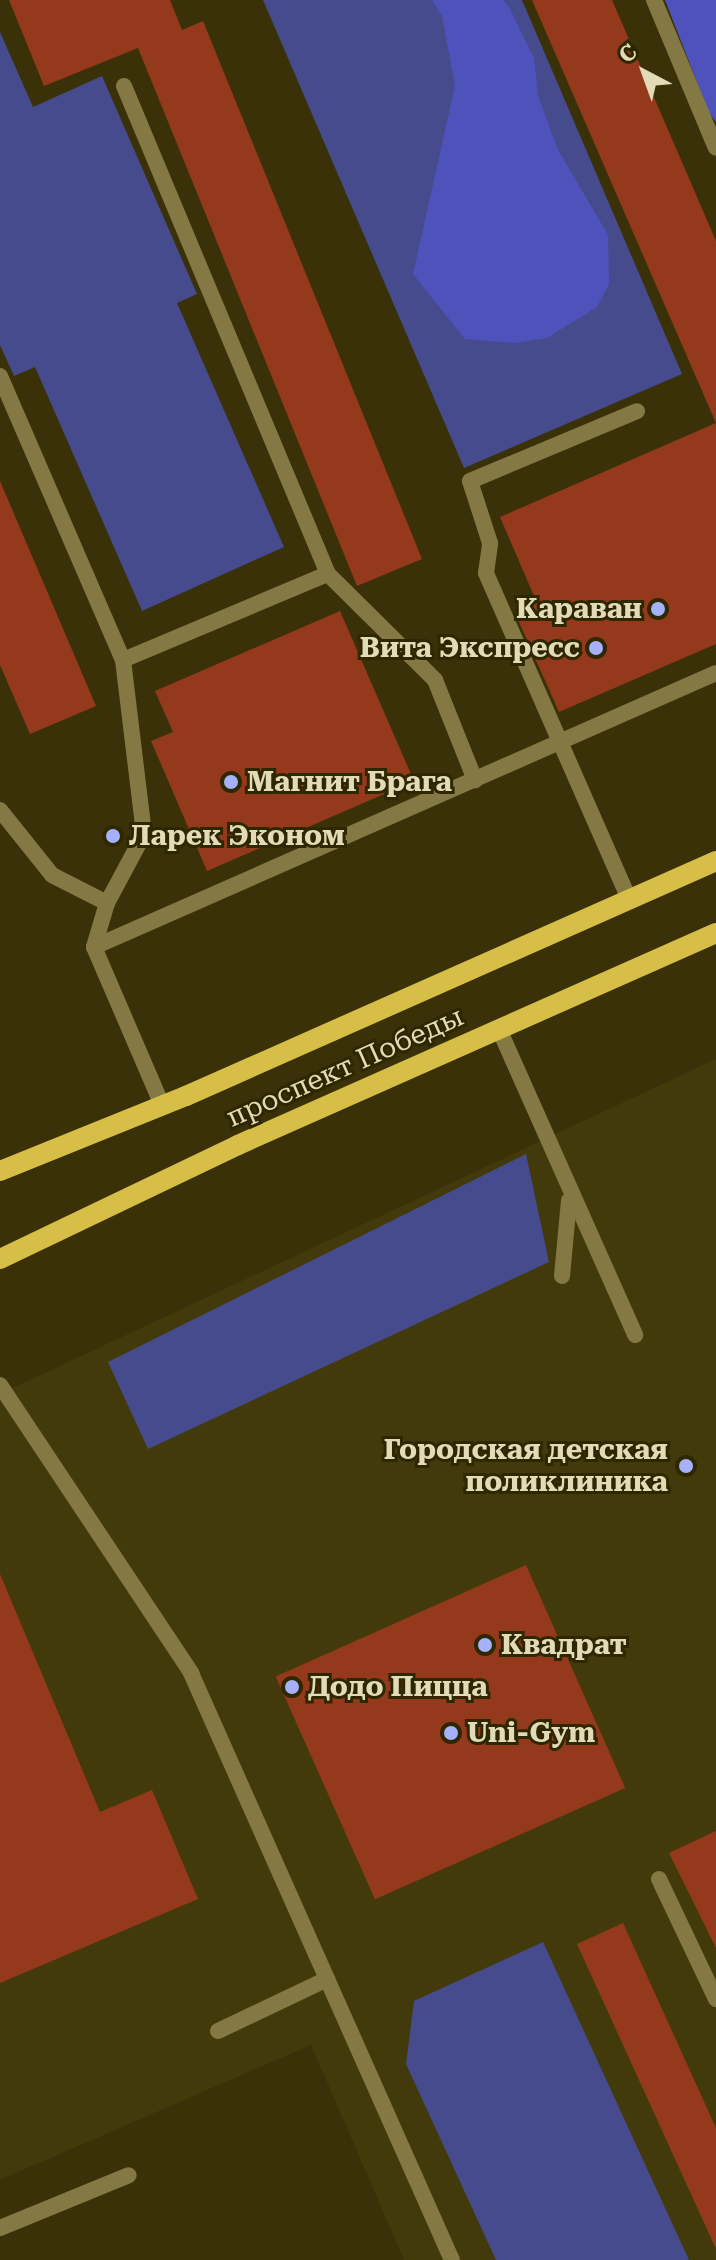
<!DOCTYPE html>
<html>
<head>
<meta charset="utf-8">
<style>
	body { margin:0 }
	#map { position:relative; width:716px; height:2260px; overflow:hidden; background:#3a3108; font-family:"Roboto Serif",serif }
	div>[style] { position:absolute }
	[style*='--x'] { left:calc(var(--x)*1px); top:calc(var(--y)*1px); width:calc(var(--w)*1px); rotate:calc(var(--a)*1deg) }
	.built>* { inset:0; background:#433a0b }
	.green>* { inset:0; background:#454b8c }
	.forest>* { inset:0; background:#4f52bb }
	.building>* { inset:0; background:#95391c; transform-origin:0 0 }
	.service>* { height:16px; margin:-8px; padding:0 8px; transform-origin:8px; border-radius:8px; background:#847944 }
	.minor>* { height:16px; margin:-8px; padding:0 8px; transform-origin:8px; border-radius:8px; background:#847944 }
	.primary>* { height:20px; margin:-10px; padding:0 10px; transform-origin:10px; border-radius:10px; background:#d7bf47 }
	.dots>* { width:22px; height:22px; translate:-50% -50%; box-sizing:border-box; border:4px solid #2f2700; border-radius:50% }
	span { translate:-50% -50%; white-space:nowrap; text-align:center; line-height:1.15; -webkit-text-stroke:6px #2f2700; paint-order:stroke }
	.poi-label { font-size:28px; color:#e2dbb7; font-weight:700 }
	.right { translate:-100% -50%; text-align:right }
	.left { translate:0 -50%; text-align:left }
	.street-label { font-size:28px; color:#e2dbb7 }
	.north { position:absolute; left:604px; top:32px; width:80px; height:80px; -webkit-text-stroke:6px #2f2700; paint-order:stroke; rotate:319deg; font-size:22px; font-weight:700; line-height:32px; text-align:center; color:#e2dbb7 }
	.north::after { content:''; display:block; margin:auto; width:28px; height:36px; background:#e2dbb7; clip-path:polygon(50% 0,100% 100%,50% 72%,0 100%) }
</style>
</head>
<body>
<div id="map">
	<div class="built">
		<div style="clip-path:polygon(716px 1059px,716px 2260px,404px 2260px,311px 2045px,0 2180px,0 1394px)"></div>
	</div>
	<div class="green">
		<div style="clip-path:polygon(263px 0,522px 0,682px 374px,464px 468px)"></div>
		<div style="clip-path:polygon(0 32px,33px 107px,102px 76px,197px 294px,177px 303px,284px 547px,142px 611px,35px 367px,14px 376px,0 345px)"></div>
		<div style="clip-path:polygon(526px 1154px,549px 1262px,148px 1449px,108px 1362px)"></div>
		<div style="clip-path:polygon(543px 1942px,689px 2260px,496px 2260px,406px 2064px,414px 2001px)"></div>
	</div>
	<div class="forest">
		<div style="clip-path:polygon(432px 0,503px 0,509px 7px,534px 58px,538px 95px,557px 148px,608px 235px,609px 284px,597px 307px,547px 338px,515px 343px,465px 339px,413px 274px,455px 86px,442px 16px)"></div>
		<div style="clip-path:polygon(665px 0,716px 0,716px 122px,709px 113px)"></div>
	</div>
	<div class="building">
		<div style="clip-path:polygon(9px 0,170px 0,182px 30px,203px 21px,422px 559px,357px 586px,138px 48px,44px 86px)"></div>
		<div style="clip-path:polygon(532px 0,612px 0,716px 241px,716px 644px,559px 712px,515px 613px,537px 603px,500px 517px,716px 423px)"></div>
		<div style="clip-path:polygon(0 481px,96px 706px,30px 734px,0 665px)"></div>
		<div style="clip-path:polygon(340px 611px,414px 781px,207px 871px,151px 741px,173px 732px,155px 691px)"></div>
		<div style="left:526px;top:1565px;width:244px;height:274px;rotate:66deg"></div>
		<div style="clip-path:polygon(0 1574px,100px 1812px,152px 1790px,198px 1899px,0 1983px)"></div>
		<div style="clip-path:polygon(716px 1831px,716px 1948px,669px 1853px)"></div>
		<div style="clip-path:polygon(623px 1923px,716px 2128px,716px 2249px,577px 1944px)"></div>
	</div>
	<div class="service">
		<div style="--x:654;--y:0;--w:160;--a:67.3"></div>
		<div style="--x:0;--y:376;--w:309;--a:66.6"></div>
		<div style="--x:123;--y:660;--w:175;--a:83.1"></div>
		<div style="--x:144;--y:834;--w:78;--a:118.2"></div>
		<div style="--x:107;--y:903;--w:46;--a:106.5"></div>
		<div style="--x:94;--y:947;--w:172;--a:66.7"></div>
		<div style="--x:328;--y:574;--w:151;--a:44.7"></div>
		<div style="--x:435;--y:680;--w:108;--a:68.2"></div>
		<div style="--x:123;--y:660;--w:222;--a:-22.8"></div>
		<div style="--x:328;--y:574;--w:529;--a:-112.69"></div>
		<div style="--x:0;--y:810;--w:83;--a:51.3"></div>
		<div style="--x:52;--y:875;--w:62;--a:27"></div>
		<div style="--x:629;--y:899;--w:356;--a:-113.7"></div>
		<div style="--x:486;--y:573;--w:30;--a:-82"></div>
		<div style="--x:490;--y:543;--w:65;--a:-107.9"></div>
		<div style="--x:470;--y:481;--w:181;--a:-22.7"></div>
		<div style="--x:94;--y:947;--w:680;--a:-23.77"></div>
		<div style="--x:499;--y:1029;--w:335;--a:66"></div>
		<div style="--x:562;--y:1276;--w:76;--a:-84.7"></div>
		<div style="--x:659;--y:1879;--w:133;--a:64.6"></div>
		<div style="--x:218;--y:2031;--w:121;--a:-25.5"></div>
		<div style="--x:0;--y:2228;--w:139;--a:-22.3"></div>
	</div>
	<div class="minor">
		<div style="--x:0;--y:1385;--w:346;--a:56.4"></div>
		<div style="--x:191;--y:1673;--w:642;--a:66.03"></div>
	</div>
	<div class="primary">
		<div style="--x:0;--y:1171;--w:201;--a:-22"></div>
		<div style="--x:186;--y:1096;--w:580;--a:-23.91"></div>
		<div style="--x:0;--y:1259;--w:264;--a:-25.6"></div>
		<div style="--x:238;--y:1145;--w:523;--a:-23.92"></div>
	</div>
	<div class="dots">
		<div style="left:658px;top:609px;background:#a6b1fc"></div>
		<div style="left:596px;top:648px;background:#a6b1fc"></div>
		<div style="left:231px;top:782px;background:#a6b1fc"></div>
		<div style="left:113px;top:836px;background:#a6b1fc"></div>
		<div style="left:686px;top:1466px;background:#a6b1fc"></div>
		<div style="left:485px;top:1645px;background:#a6b1fc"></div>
		<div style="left:292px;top:1687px;background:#a6b1fc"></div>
		<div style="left:451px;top:1733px;background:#a6b1fc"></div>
	</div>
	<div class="poi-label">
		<span class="right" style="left:642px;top:609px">Караван</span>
		<span class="right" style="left:580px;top:648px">Вита Экспресс</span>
		<span class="left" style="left:247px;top:782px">Магнит Брага</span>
		<span class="left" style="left:129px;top:836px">Ларек Эконом</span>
		<span class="right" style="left:668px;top:1466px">Городская детская<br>поликлиника</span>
		<span class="left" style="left:501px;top:1645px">Квадрат</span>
		<span class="left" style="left:308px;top:1687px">Додо Пицца</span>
		<span class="left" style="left:467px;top:1733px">Uni-Gym</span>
	</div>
	<div class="street-label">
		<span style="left:345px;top:1067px;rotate:-24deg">проспект Победы</span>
	</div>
	<div class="north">С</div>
</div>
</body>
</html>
